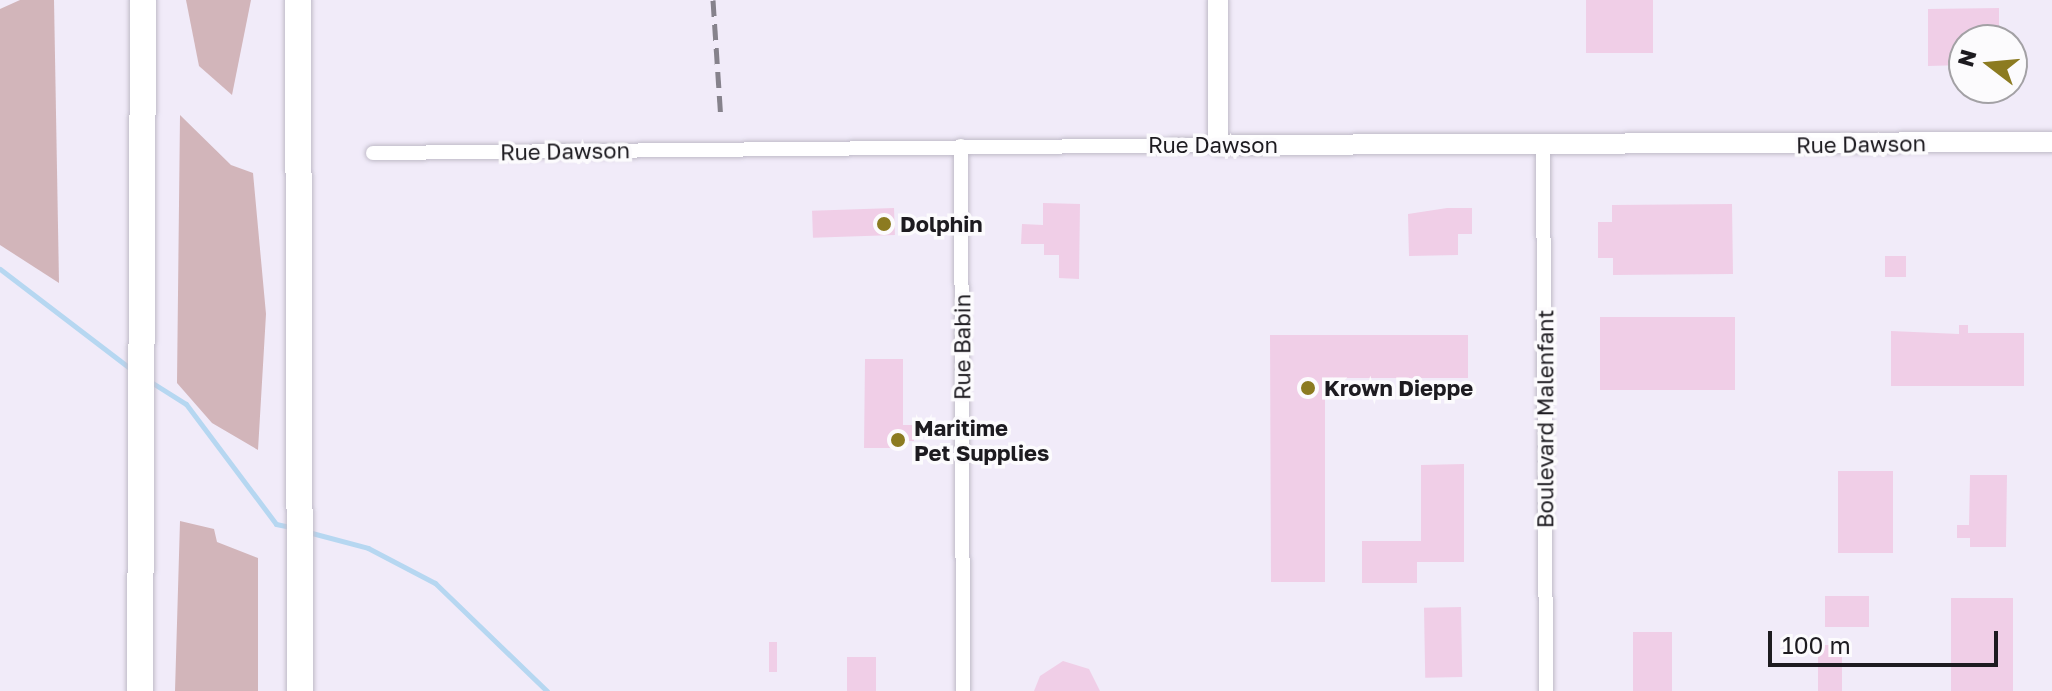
<!DOCTYPE html>
<html>
<head>
<meta charset="utf-8">
<style>
	body { margin:0 }
	#map { position:relative; width:2052px; height:691px; overflow:hidden; background:#f1ebf9; font-family:"Golos Text",sans-serif }
	div>[style] { position:absolute }
	[style*='--x'] { left:calc(var(--x)*1px); top:calc(var(--y)*1px); width:calc(var(--w)*1px); rotate:calc(var(--a)*1deg) }
	.green>* { inset:0; background:#d2b5ba }
	.stream>* { height:5px; margin:-2.5px; padding:0 2.5px; transform-origin:2.5px; border-radius:2.5px; background:#b6d7f1 }
	.building>* { inset:0; background:#f0cee7; transform-origin:0 0 }
	.roads { filter:drop-shadow(0 0 2px #bfbac7) drop-shadow(0 0 2px #bfbac7) }
	.street>* { height:14px; margin:-7px; padding:0 7px; transform-origin:7px; border-radius:7px; background:#fff }
	.secondary>* { height:20px; margin:-10px; padding:0 10px; transform-origin:10px; border-radius:10px; background:#fff }
	.highway>* { height:26px; margin:-13px; padding:0 13px; transform-origin:13px; border-radius:13px; background:#fff }
	.rail>* { height:5px; margin-top:-2.5px; transform-origin:0; background:repeating-linear-gradient(90deg,#86828c 0 16px,transparent 0 24px) }
	.dots>* { width:22px; height:22px; translate:-50% -50%; box-sizing:border-box; border:4px solid #fcfbfd; border-radius:50% }
	span { translate:-50% -50%; white-space:nowrap; text-align:center; line-height:1.15; -webkit-text-stroke:7px #fcfbfd; paint-order:stroke }
	.street-label { font-size:22px; color:#1d1b20 }
	.poi-label { font-size:22px; color:#1d1b20; font-weight:700 }
	.left { translate:0 -50%; text-align:left }
	.north { position:absolute; left:1948px; top:24px; width:80px; height:80px; box-sizing:border-box; background:#fcfbfd; border:2px solid #a3a1a5; border-radius:50%; rotate:286deg; font-size:22px; font-weight:700; line-height:32px; text-align:center; color:#1d1b20 }
	.north::after { content:''; display:block; margin:auto; width:28px; height:36px; background:#8c7b21; clip-path:polygon(50% 0,100% 100%,50% 72%,0 100%) }
	.scale { position:absolute; left:1768px; top:631px; width:230px; height:36px; box-sizing:border-box; border:4px solid #1d1b20; border-top:0; padding-left:10px; font-size:24px; line-height:28px; white-space:nowrap; color:#1d1b20; -webkit-text-stroke:6px #fcfbfd; paint-order:stroke }
</style>
</head>
<body>
<div id="map">
	<div class="green">
		<div style="clip-path:polygon(20px 0,54px 0,59px 283px,0 245px,0 9px)"></div>
		<div style="clip-path:polygon(186px 0,251px 0,232px 95px,199px 66px)"></div>
		<div style="clip-path:polygon(180px 115px,231px 165px,253px 173px,266px 314px,258px 450px,212px 423px,177px 383px)"></div>
		<div style="clip-path:polygon(180px 521px,214px 529px,217px 542px,258px 558px,258px 691px,175px 691px)"></div>
	</div>
	<div class="stream">
		<div style="--x:0;--y:269;--w:166;--a:37.4"></div>
		<div style="--x:151;--y:382;--w:41;--a:32.2"></div>
		<div style="--x:186;--y:404;--w:150;--a:53.1"></div>
		<div style="--x:276;--y:524;--w:14;--a:12"></div>
		<div style="--x:308;--y:532;--w:62;--a:14.9"></div>
		<div style="--x:368;--y:548;--w:76;--a:27.6"></div>
		<div style="--x:435;--y:583;--w:156;--a:44"></div>
	</div>
	<div class="building">
		<div style="left:1586px;top:0;width:67px;height:53px"></div>
		<div style="clip-path:polygon(1999px 8px,1999px 40px,1964px 40px,1964px 65px,1928px 66px,1928px 9px)"></div>
		<div style="clip-path:polygon(1043px 203px,1080px 204px,1079px 279px,1059px 278px,1059px 255px,1044px 255px,1044px 244px,1021px 244px,1022px 224px,1043px 225px)"></div>
		<div style="clip-path:polygon(1732px 204px,1733px 274px,1613px 275px,1613px 258px,1598px 258px,1598px 222px,1612px 222px,1612px 205px)"></div>
		<div style="left:894px;top:208px;width:27px;height:82px;rotate:88deg"></div>
		<div style="clip-path:polygon(1447px 208px,1472px 208px,1472px 234px,1458px 234px,1458px 255px,1409px 256px,1408px 214px)"></div>
		<div style="left:1906px;top:256px;width:21px;height:21px;rotate:90deg"></div>
		<div style="left:1600px;top:317px;width:135px;height:73px"></div>
		<div style="clip-path:polygon(1959px 325px,1968px 325px,1968px 333px,2024px 333px,2024px 386px,1891px 386px,1891px 331px,1959px 334px)"></div>
		<div style="clip-path:polygon(1270px 335px,1468px 335px,1468px 378px,1325px 378px,1325px 582px,1271px 582px)"></div>
		<div style="clip-path:polygon(865px 359px,903px 359px,903px 425px,915px 425px,914px 441px,903px 441px,903px 448px,864px 448px)"></div>
		<div style="clip-path:polygon(1464px 464px,1464px 562px,1417px 562px,1417px 583px,1362px 583px,1362px 541px,1421px 541px,1421px 465px)"></div>
		<div style="left:1838px;top:471px;width:55px;height:82px"></div>
		<div style="clip-path:polygon(1970px 475px,2007px 475px,2006px 547px,1970px 547px,1970px 538px,1957px 538px,1957px 525px,1969px 525px)"></div>
		<div style="left:1825px;top:596px;width:44px;height:31px"></div>
		<div style="left:1951px;top:598px;width:62px;height:93px"></div>
		<div style="left:1461px;top:607px;width:70px;height:37px;rotate:89deg"></div>
		<div style="left:1633px;top:632px;width:39px;height:59px"></div>
		<div style="left:769px;top:642px;width:8px;height:30px"></div>
		<div style="left:1818px;top:645px;width:24px;height:46px"></div>
		<div style="left:847px;top:657px;width:29px;height:34px"></div>
		<div style="clip-path:polygon(1063px 661px,1089px 669px,1100px 691px,1034px 691px,1040px 676px)"></div>
	</div>
	<div class="roads">
		<div class="street">
			<div style="--x:961;--y:146;--w:545;--a:89.79"></div>
			<div style="--x:1543;--y:147;--w:544;--a:89.68"></div>
			<div style="--x:373;--y:153;--w:845;--a:-0.54"></div>
		</div>
		<div class="secondary">
			<div style="--x:1218;--y:0;--w:145;--a:90"></div>
			<div style="--x:1218;--y:145;--w:834;--a:-0.21"></div>
		</div>
		<div class="highway">
			<div style="--x:298;--y:0;--w:691;--a:89.83"></div>
			<div style="--x:140;--y:691;--w:691;--a:-89.75"></div>
		</div>
	</div>
	<div class="rail">
		<div style="--x:713;--y:0;--w:119;--a:86.2"></div>
	</div>
	<div class="dots">
		<div style="left:884px;top:224px;background:#8c7b21"></div>
		<div style="left:1308px;top:388px;background:#8c7b21"></div>
		<div style="left:898px;top:440px;background:#8c7b21"></div>
	</div>
	<div class="street-label">
		<span style="left:1861px;top:144px;rotate:-1deg">Rue Dawson</span>
		<span style="left:1213px;top:145px">Rue Dawson</span>
		<span style="left:565px;top:151px;rotate:-1deg">Rue Dawson</span>
		<span style="left:962px;top:347px;rotate:-90deg">Rue Babin</span>
		<span style="left:1545px;top:419px;rotate:-90deg">Boulevard Malenfant</span>
	</div>
	<div class="poi-label">
		<span class="left" style="left:900px;top:224px">Dolphin</span>
		<span class="left" style="left:1324px;top:388px">Krown Dieppe</span>
		<span class="left" style="left:914px;top:440px">Maritime<br>Pet Supplies</span>
	</div>
	<div class="north">N</div>
	<div class="scale">100 m</div>
</div>
</body>
</html>
